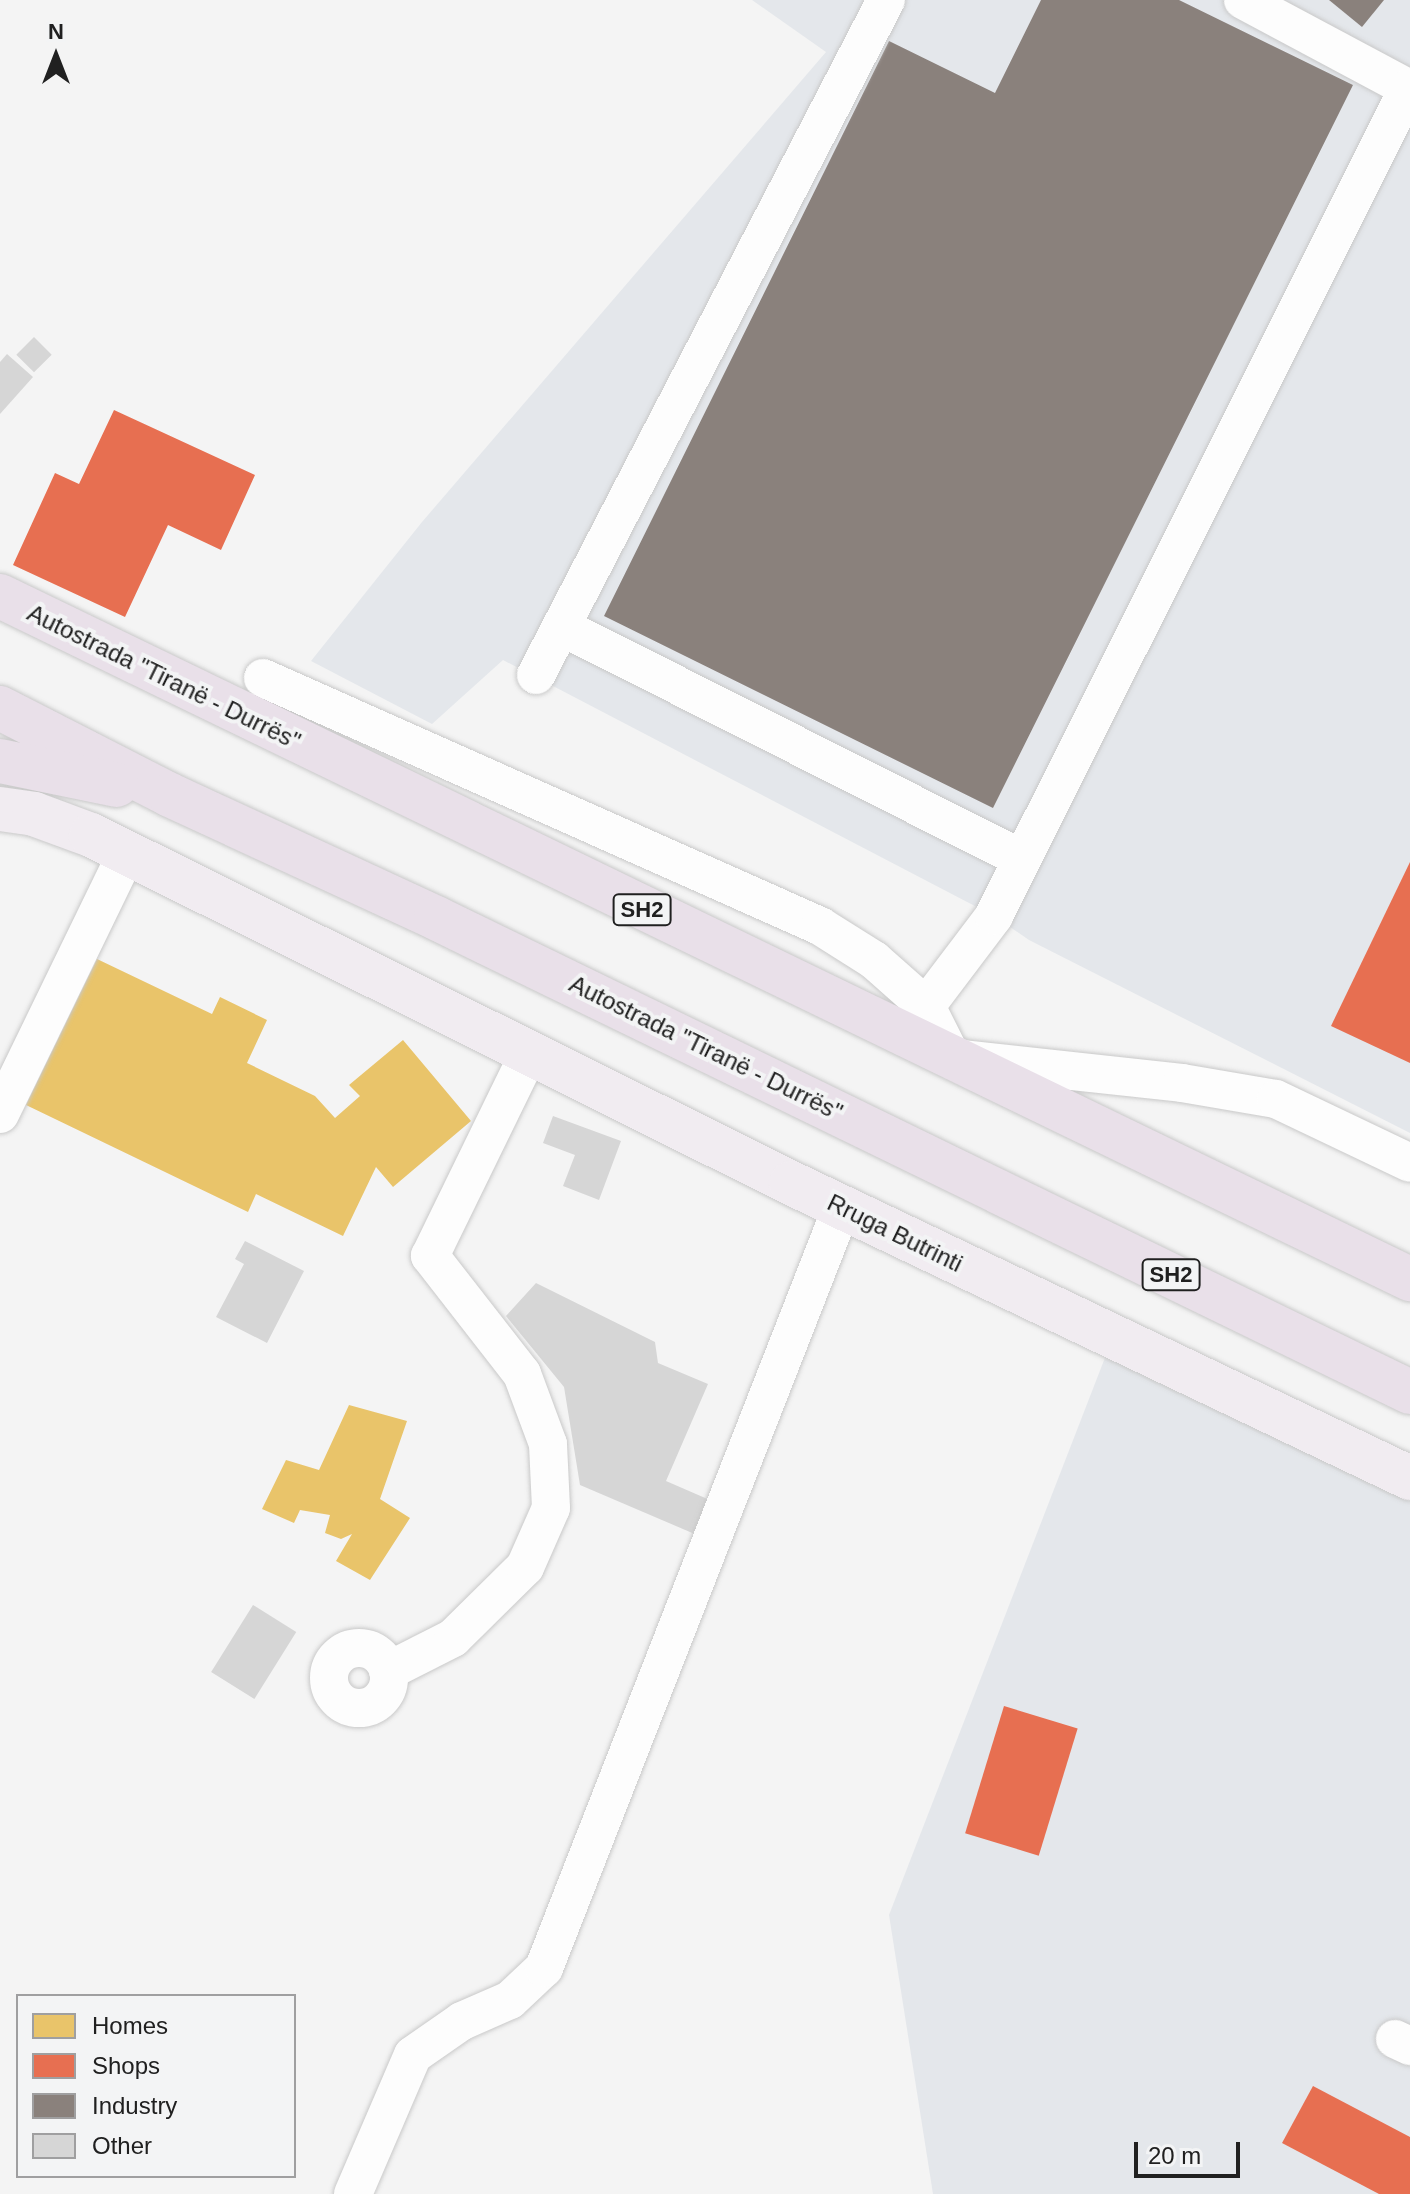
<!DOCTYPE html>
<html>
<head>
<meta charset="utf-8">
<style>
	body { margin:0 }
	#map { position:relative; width:1410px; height:2194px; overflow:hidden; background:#f4f4f4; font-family:Arial,sans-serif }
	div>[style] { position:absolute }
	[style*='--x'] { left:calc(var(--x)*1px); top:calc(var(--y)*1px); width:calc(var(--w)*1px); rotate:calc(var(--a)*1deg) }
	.built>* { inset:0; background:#e4e7eb }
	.homes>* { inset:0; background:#e9c46a }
	.shops>* { inset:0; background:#e76f51; transform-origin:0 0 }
	.industry>* { inset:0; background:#8a817c }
	.building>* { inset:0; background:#d6d6d6; transform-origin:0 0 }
	.roads { filter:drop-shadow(0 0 2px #c9c9c9) drop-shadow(0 0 2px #c9c9c9) }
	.minor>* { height:38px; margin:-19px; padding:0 19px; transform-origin:19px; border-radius:19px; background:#fdfdfd }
	.minor>.ring { margin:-19px; padding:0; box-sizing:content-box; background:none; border:38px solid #fdfdfd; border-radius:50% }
	.major>* { height:44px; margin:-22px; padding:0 22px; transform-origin:22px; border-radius:22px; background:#f1ecf1 }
	.highway>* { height:44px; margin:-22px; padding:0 22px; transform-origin:22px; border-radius:22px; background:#e9e0e9 }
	span { translate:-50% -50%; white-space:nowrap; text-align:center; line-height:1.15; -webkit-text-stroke:8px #f3f4f5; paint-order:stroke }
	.shield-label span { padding:2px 6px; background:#f3f4f5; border:2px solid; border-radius:6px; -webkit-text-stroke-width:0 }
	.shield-label { font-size:22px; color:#202020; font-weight:700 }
	.street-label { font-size:24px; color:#202020 }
	.legend { position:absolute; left:16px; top:1994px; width:280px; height:184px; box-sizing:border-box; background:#f3f4f5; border:2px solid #9f9fa0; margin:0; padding:10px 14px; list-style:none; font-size:24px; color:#202020 }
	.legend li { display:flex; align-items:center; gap:16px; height:40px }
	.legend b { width:40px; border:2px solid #9f9fa0 }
	.north { position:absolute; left:16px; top:16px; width:80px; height:80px; -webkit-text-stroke:6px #f3f4f5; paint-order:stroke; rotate:0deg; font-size:22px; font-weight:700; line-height:32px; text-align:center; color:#202020 }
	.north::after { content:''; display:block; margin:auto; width:28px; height:36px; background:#202020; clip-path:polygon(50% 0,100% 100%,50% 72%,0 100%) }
	.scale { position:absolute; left:1134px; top:2142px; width:106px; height:36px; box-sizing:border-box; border:4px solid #202020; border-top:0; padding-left:10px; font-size:24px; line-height:28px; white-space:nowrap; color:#202020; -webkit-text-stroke:6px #f3f4f5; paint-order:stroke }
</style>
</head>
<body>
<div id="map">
	<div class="built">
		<div style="clip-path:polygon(752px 0,1410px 0,1410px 1133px,1029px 940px,994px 916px,503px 660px,432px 724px,311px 661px,422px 522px,826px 52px)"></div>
		<div style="clip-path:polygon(1113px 1337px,1410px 1478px,1410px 2194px,933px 2194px,889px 1915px)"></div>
	</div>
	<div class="homes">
		<div style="clip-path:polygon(97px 959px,212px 1014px,220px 997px,267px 1020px,247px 1063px,315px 1096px,335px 1118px,360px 1096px,349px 1085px,403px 1040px,471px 1121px,393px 1187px,376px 1167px,343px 1236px,256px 1194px,248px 1212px,26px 1105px)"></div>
		<div style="clip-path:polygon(349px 1405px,407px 1421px,380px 1499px,410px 1518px,370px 1580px,336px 1561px,352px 1534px,341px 1539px,325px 1533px,330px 1515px,300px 1510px,294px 1523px,262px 1509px,286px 1460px,319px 1470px)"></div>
	</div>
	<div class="shops">
		<div style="clip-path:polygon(114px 410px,255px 475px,221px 550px,168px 525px,125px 617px,13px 565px,55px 473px,79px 484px)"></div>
		<div style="clip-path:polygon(1410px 862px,1410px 1063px,1331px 1026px)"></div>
		<div style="left:1004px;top:1706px;width:77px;height:133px;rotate:17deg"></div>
		<div style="clip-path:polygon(1313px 2086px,1410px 2137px,1410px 2194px,1379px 2194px,1282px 2143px)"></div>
	</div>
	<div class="industry">
		<div style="clip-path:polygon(1041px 0,1179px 0,1353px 85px,993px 808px,604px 616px,889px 41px,995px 93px)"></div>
		<div style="clip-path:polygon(1329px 0,1384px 0,1362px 27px)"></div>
	</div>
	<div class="building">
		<div style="left:34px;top:337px;width:25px;height:25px;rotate:45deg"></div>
		<div style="clip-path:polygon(7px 354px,33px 377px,0 414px,0 362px)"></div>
		<div style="clip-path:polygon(553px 1116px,621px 1141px,599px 1200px,563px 1186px,575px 1155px,543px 1143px)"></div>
		<div style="clip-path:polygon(245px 1241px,304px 1271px,267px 1343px,216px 1317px,244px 1264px,235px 1259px)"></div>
		<div style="clip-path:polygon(536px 1283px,655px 1342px,658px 1363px,708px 1384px,666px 1481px,719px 1504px,704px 1538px,580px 1485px,564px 1387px,506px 1316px)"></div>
		<div style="left:253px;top:1605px;width:51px;height:79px;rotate:32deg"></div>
	</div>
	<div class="roads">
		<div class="minor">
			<div style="--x:1243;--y:0;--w:189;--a:28.1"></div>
			<div style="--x:562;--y:627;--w:515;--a:26.76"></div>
			<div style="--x:536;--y:675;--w:760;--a:-62.59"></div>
			<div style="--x:263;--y:678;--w:610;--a:24"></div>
			<div style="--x:820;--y:926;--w:64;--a:32.2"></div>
			<div style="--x:874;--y:960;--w:69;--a:41.5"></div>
			<div style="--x:926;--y:1006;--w:58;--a:63.4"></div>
			<div style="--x:952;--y:1058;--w:231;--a:6.2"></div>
			<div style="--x:1182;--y:1083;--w:95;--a:9.7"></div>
			<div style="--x:1276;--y:1099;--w:148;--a:25.5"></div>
			<div style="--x:926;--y:1006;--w:113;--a:-52.9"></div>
			<div style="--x:994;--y:916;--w:926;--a:-63.43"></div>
			<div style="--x:0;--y:1114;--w:291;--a:-64.1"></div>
			<div class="ring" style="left:329px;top:1648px;width:22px;height:22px"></div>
			<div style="--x:388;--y:1671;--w:73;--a:-26.9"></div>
			<div style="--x:453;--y:1638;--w:101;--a:-44.6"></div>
			<div style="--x:525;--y:1567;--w:64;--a:-66.2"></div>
			<div style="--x:551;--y:1508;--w:64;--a:-92.7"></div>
			<div style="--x:548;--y:1444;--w:75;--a:-110.4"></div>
			<div style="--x:522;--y:1374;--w:150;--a:-127.9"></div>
			<div style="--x:430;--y:1256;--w:228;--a:-64"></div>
			<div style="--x:1395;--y:2039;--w:17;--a:25"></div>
			<div style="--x:353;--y:2194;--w:151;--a:-66.7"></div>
			<div style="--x:413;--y:2055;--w:60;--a:-34.8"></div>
			<div style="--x:462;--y:2021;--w:52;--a:-23.6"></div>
			<div style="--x:510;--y:2000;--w:47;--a:-43.3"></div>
			<div style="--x:544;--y:1968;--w:817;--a:-68.62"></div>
		</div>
		<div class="major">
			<div style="--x:0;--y:809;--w:34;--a:8"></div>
			<div style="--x:34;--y:814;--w:61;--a:20.2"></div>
			<div style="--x:91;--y:835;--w:782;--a:26.43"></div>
			<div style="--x:791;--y:1183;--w:686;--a:25.48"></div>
		</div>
		<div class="highway">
			<div style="--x:0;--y:596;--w:1567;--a:25.85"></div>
			<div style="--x:0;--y:708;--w:191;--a:27.1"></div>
			<div style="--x:170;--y:795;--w:293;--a:24.8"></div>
			<div style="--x:436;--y:918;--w:1083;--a:25.95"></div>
			<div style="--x:0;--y:761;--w:119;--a:11.6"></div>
		</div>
	</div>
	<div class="shield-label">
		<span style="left:642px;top:910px">SH2</span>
		<span style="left:1171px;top:1275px">SH2</span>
	</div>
	<div class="street-label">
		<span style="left:164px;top:677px;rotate:26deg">Autostrada "Tiranë - Durrës"</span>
		<span style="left:706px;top:1048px;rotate:26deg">Autostrada "Tiranë - Durrës"</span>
		<span style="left:895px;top:1233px;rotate:26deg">Rruga Butrinti</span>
	</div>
	<ul class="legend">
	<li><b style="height:22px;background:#e9c46a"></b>Homes</li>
	<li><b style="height:22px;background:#e76f51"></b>Shops</li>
	<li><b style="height:22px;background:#8a817c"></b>Industry</li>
	<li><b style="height:22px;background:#d6d6d6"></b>Other</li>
	</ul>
	<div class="north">N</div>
	<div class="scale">20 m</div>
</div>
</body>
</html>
